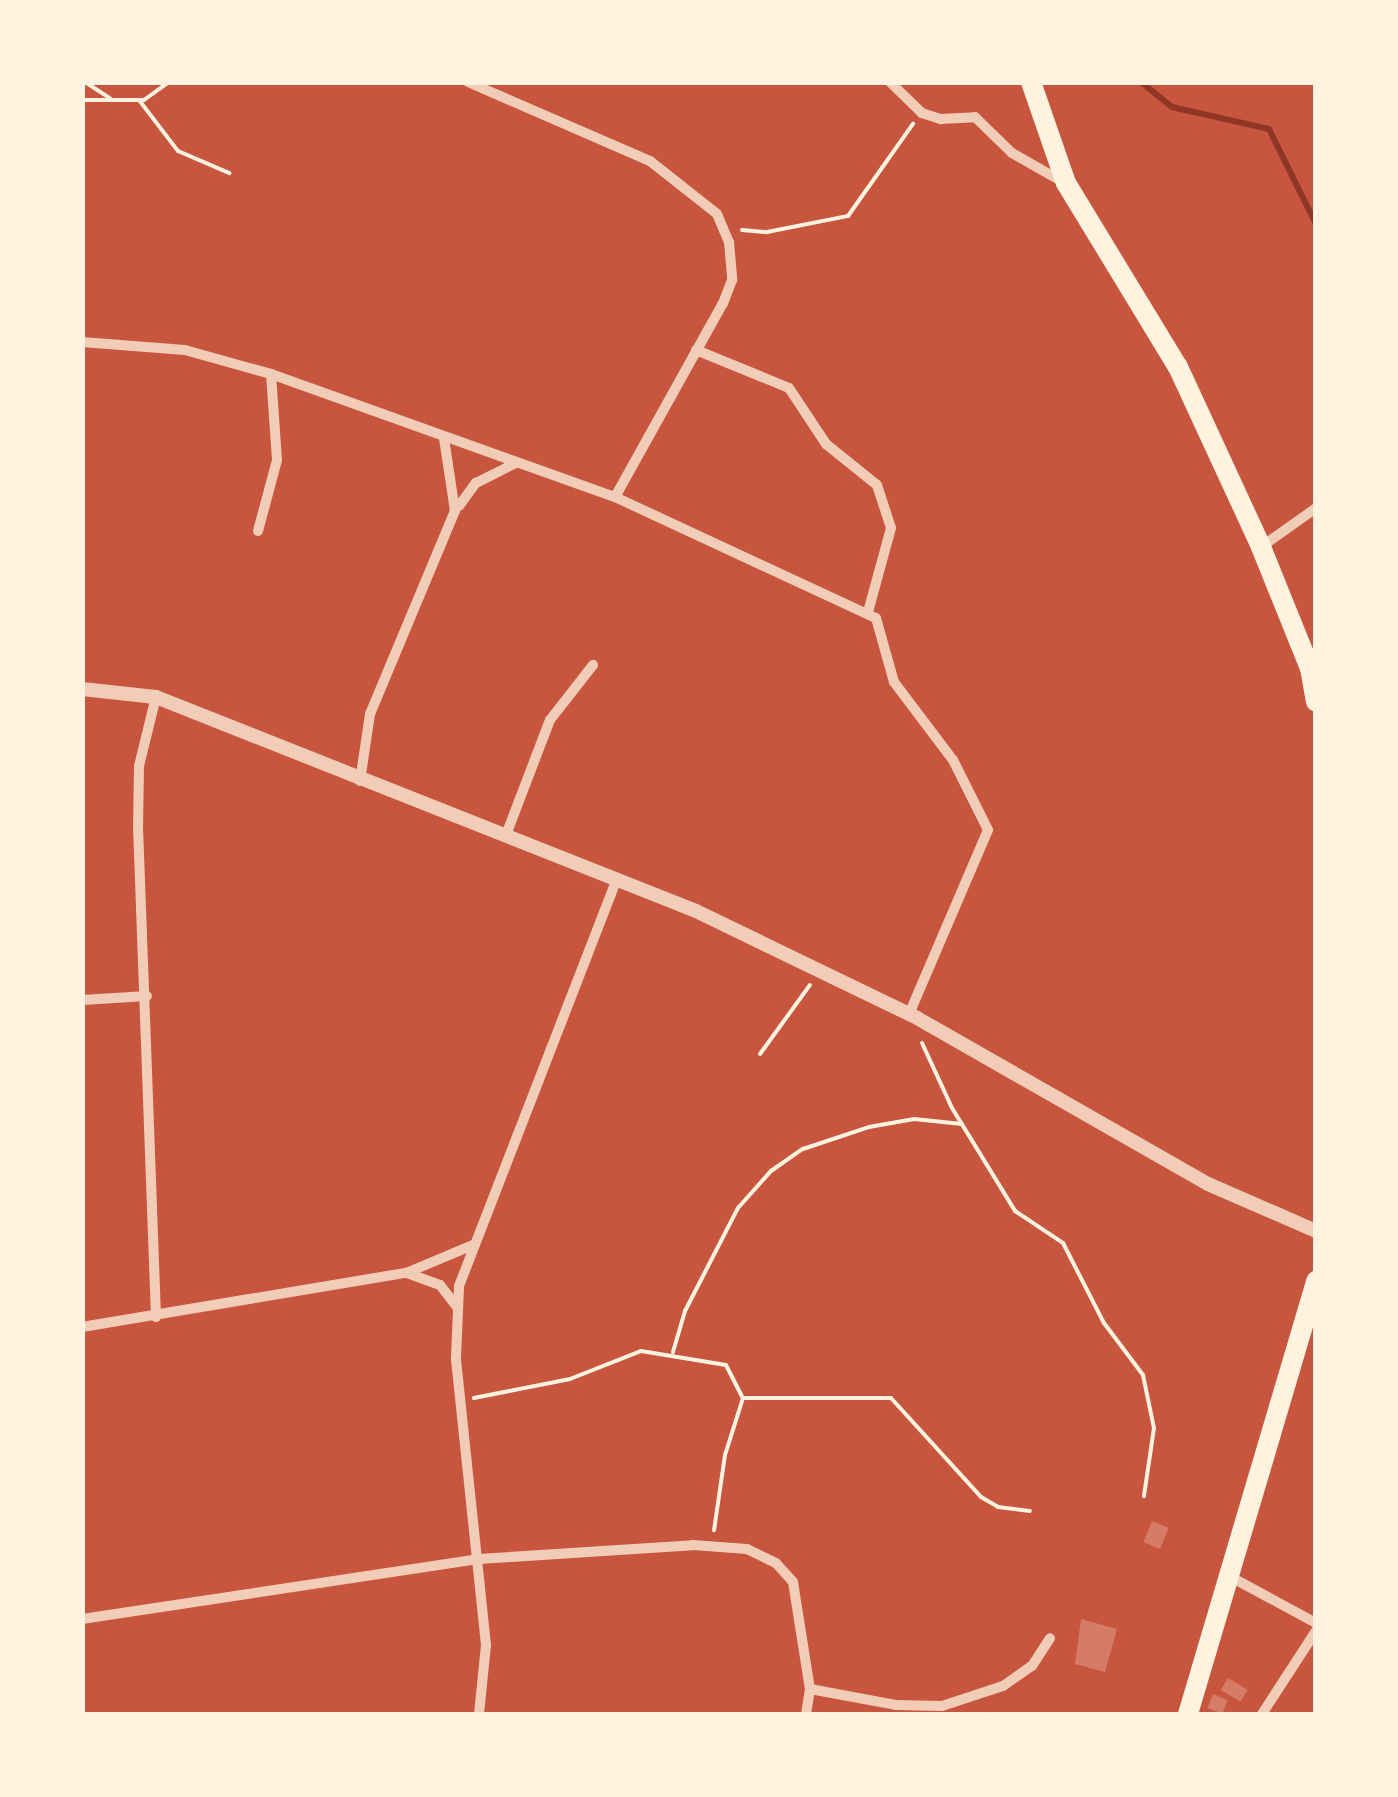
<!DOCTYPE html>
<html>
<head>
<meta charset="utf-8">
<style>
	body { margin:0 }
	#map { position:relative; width:1398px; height:1797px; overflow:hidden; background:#c8553d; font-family:"Zilla Slab",serif }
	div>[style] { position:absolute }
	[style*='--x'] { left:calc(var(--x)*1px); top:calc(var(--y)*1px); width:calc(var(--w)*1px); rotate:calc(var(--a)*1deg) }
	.stream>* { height:6px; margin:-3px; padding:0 3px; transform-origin:3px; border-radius:3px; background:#8f3625 }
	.building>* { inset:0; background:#d67c66; transform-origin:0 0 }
	.path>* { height:4px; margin:-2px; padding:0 2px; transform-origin:2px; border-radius:2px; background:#fff3e0 }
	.minor>* { height:10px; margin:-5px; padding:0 5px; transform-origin:5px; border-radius:5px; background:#f1ccb7 }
	.tertiary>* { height:14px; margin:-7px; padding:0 7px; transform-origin:7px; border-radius:7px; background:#f1ccb7 }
	.trunk>* { height:20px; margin:-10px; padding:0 10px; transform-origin:10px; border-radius:10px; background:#fff3e0 }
	span { translate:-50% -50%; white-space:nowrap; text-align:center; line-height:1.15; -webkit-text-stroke:9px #fff3e0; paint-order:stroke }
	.frame { position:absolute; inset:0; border:85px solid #fff3e0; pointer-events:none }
</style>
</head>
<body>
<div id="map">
	<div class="stream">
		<div style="--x:1141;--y:82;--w:40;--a:39"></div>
		<div style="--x:1172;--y:107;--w:99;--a:12.8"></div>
		<div style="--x:1269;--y:129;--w:106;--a:63.7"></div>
	</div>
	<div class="building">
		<div style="left:1152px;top:1521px;width:18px;height:23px;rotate:22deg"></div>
		<div style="clip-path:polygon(1081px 1619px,1117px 1629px,1105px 1672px,1075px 1664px)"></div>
		<div style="left:1228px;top:1678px;width:23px;height:14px;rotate:31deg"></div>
		<div style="left:1213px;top:1694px;width:16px;height:15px;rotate:22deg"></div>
	</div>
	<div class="path">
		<div style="--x:85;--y:82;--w:30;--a:33"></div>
		<div style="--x:82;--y:100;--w:62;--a:0"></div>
		<div style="--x:144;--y:100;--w:31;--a:-36"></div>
		<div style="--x:139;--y:100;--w:64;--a:52.6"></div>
		<div style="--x:178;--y:151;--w:56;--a:23.3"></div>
		<div style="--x:742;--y:230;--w:25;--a:5"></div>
		<div style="--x:767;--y:232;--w:83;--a:-11.2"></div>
		<div style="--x:848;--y:216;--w:113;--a:-54.8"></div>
		<div style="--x:922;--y:1043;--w:72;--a:65.2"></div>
		<div style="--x:952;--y:1108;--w:121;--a:58.5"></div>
		<div style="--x:1015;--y:1211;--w:58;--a:33.7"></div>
		<div style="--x:1063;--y:1243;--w:90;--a:62.9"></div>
		<div style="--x:1104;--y:1323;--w:65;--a:53.1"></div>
		<div style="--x:1143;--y:1375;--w:54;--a:78.3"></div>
		<div style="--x:1154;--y:1428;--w:69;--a:98.4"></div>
		<div style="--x:760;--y:1054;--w:85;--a:-54.1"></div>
		<div style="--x:673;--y:1352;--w:43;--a:-73.7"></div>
		<div style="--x:685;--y:1311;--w:116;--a:-62.8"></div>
		<div style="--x:738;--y:1208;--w:50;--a:-48.3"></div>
		<div style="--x:771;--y:1171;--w:39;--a:-35"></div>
		<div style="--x:803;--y:1149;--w:70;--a:-18.4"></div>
		<div style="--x:869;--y:1127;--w:46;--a:-10.1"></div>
		<div style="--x:914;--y:1119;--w:48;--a:5.9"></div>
		<div style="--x:474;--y:1398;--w:98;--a:-11.2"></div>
		<div style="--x:570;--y:1379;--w:76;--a:-21.5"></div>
		<div style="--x:641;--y:1351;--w:86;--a:9.4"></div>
		<div style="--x:726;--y:1365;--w:37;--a:63"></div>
		<div style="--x:743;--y:1398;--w:60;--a:107.5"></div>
		<div style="--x:725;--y:1455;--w:76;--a:98.3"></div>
		<div style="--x:743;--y:1398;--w:148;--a:0"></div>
		<div style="--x:891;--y:1398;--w:134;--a:47.7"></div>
		<div style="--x:981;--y:1497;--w:20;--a:30"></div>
		<div style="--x:998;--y:1507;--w:32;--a:7"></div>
	</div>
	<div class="minor">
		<div style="--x:468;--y:82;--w:198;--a:23.5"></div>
		<div style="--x:650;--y:161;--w:85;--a:38.3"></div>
		<div style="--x:717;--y:214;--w:30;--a:67"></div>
		<div style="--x:729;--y:242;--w:38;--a:85"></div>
		<div style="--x:732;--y:280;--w:25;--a:111"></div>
		<div style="--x:723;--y:303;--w:222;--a:119.1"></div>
		<div style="--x:890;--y:82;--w:45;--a:44.1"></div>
		<div style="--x:922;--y:113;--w:20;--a:18"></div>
		<div style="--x:941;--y:119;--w:34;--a:-3"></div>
		<div style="--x:975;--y:117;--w:52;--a:44.2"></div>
		<div style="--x:1012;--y:153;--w:59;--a:29.6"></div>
		<div style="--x:82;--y:342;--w:103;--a:4.4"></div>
		<div style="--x:185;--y:350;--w:89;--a:15.6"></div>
		<div style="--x:271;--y:374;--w:365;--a:19.7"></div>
		<div style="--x:615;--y:497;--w:288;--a:24.9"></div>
		<div style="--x:876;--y:618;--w:66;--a:74.3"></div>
		<div style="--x:894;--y:682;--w:98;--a:52.9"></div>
		<div style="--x:953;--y:760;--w:78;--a:63.4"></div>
		<div style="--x:988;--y:830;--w:200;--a:113.2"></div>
		<div style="--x:696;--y:350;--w:100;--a:22.2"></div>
		<div style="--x:789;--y:388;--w:67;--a:56.5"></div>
		<div style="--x:826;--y:444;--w:65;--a:38.8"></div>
		<div style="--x:877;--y:485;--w:45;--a:72"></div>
		<div style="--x:891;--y:528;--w:87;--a:105.3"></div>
		<div style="--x:459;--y:506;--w:29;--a:-54"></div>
		<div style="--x:476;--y:483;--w:45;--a:-26.6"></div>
		<div style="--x:258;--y:531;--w:73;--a:-75"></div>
		<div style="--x:277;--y:460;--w:86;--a:-94"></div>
		<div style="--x:1261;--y:547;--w:67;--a:-35.3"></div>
		<div style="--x:360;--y:781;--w:68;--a:-81.5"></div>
		<div style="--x:370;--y:714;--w:220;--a:-67.3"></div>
		<div style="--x:455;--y:511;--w:74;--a:-98.6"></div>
		<div style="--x:506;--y:835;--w:123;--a:-69.1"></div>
		<div style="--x:550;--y:720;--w:70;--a:-52"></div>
		<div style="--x:82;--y:1000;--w:65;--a:-3.5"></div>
		<div style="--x:407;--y:1273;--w:35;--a:20"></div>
		<div style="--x:440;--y:1285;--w:28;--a:52"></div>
		<div style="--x:156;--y:1317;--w:487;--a:-92.1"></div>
		<div style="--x:138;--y:830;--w:64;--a:-89.1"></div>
		<div style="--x:139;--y:766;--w:71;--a:-76.2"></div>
		<div style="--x:82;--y:1327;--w:328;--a:-9.5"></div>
		<div style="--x:406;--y:1273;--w:73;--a:-22.7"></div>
		<div style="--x:1229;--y:1576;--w:99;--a:28.4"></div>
		<div style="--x:82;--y:1619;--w:402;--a:-8.6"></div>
		<div style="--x:479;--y:1559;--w:214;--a:-3.7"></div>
		<div style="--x:693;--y:1545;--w:54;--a:4.2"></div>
		<div style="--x:747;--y:1549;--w:32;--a:26"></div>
		<div style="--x:776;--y:1563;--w:25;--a:48"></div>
		<div style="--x:793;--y:1582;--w:108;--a:81"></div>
		<div style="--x:810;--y:1689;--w:25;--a:99"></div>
		<div style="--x:810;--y:1689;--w:87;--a:10.5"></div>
		<div style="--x:896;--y:1705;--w:46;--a:1.2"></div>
		<div style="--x:942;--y:1706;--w:64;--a:-18.2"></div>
		<div style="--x:1003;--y:1686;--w:35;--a:-35"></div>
		<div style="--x:1032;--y:1666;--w:33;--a:-57"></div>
		<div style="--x:479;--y:1714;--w:69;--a:-84.2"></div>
		<div style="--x:486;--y:1645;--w:289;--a:-96"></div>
		<div style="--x:456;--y:1358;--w:72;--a:-87.6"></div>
		<div style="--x:459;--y:1286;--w:433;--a:-68.8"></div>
		<div style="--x:1262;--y:1714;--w:99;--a:-57"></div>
	</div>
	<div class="tertiary">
		<div style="--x:82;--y:689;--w:74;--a:6.2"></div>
		<div style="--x:156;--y:697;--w:581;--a:21.62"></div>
		<div style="--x:696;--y:911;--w:246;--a:25.8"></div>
		<div style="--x:917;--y:1018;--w:335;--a:29.7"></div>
		<div style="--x:1208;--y:1184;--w:118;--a:23.5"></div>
	</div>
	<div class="trunk">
		<div style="--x:1031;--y:82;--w:107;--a:70.9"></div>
		<div style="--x:1066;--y:183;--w:215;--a:58.7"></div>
		<div style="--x:1178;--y:367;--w:198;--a:65.2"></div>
		<div style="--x:1261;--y:547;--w:131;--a:68"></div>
		<div style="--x:1310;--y:668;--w:34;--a:80"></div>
		<div style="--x:1188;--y:1714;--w:452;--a:-73.5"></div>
	</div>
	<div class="frame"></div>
</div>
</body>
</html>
